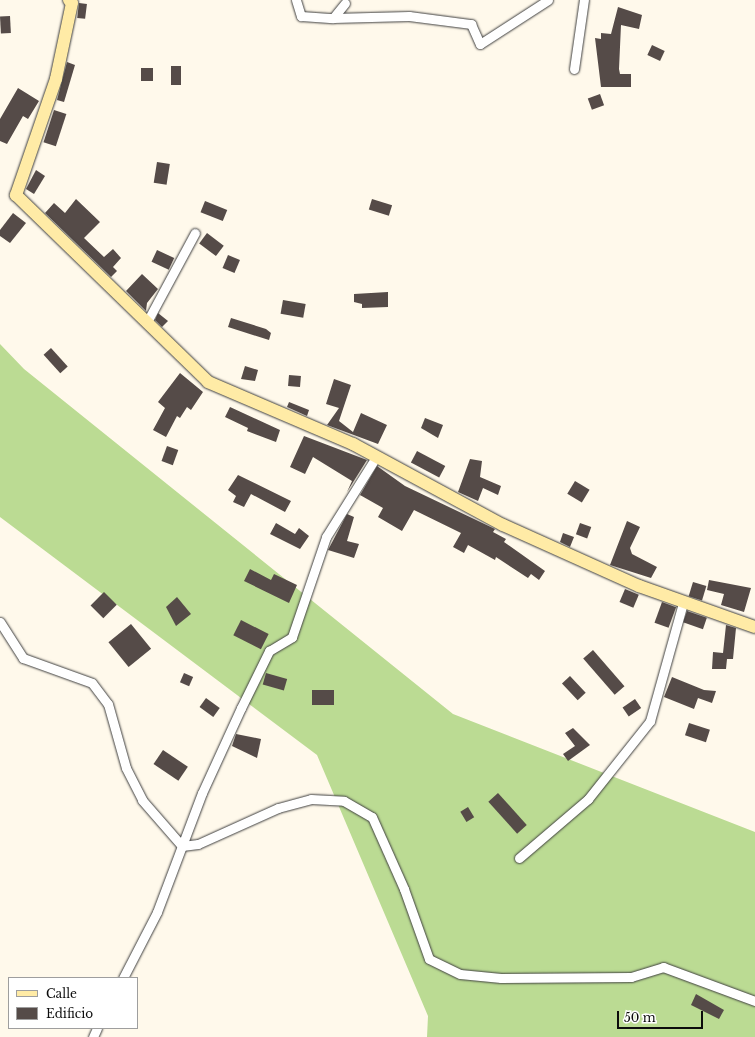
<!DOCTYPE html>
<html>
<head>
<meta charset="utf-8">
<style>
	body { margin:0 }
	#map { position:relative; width:755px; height:1037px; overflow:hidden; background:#fff9eb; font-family:"Libre Baskerville",serif }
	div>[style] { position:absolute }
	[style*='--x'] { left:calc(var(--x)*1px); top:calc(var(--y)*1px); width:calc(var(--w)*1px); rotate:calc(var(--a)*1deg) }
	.forest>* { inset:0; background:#bbdb93 }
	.building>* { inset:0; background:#554b48; transform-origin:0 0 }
	.roads { filter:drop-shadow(0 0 1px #3f3f3f) drop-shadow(0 0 1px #3f3f3f) }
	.street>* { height:9px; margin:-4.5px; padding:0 4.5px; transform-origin:4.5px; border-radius:4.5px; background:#fff }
	.secondary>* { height:12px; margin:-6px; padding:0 6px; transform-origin:6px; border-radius:6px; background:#ffeba6 }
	span { translate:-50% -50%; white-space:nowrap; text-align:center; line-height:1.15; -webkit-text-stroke:4px #fff; paint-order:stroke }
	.legend { position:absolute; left:8px; top:977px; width:130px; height:52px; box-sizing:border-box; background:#fff; border:1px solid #9e9e9e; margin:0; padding:5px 7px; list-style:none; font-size:12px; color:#0c0c0c }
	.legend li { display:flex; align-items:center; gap:8px; height:20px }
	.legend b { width:20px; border:1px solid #9e9e9e }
	.scale { position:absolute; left:617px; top:1011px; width:86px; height:18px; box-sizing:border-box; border:2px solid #0c0c0c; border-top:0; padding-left:5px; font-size:12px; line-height:14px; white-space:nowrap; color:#0c0c0c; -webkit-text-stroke:3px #fff; paint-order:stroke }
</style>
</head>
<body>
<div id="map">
	<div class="forest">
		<div style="clip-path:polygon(0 344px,24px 369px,453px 714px,755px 832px,755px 1037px,427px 1037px,428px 1016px,317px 755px,0 517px)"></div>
	</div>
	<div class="building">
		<div style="left:79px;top:3px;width:8px;height:15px;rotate:7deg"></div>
		<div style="clip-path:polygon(618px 7px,642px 15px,639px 29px,621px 25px,619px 69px,620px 74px,631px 74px,631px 87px,601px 87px,595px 38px,601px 39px,601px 33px,611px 34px)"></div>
		<div style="left:10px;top:16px;width:17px;height:10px;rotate:87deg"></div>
		<div style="left:652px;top:45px;width:14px;height:11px;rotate:25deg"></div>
		<div style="clip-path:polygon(67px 62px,75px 65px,64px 102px,57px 100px)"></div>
		<div style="left:181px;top:66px;width:19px;height:10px;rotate:90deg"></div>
		<div style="left:141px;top:68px;width:12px;height:13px"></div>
		<div style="clip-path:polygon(18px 88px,39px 101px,28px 119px,23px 116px,7px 144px,0 141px,0 119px)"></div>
		<div style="left:600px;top:94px;width:12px;height:13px;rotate:70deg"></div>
		<div style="left:54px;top:110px;width:13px;height:34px;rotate:18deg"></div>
		<div style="left:157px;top:162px;width:13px;height:21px;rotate:9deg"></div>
		<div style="clip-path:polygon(36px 170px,45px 176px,34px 194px,26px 189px)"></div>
		<div style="clip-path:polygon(76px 199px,100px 222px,84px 238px,104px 257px,113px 249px,121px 258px,113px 267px,117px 271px,111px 277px,45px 213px,54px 203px,65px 213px)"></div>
		<div style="left:372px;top:199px;width:21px;height:11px;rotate:17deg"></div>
		<div style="left:205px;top:201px;width:24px;height:12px;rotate:22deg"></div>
		<div style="clip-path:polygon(13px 213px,26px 223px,10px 243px,0 236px,0 230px)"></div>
		<div style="left:207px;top:233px;width:21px;height:13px;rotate:37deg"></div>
		<div style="left:157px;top:250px;width:19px;height:13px;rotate:25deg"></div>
		<div style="left:228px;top:255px;width:13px;height:14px;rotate:23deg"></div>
		<div style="clip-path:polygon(142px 274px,158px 289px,147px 303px,146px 311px,126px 291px)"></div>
		<div style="clip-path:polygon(388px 292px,388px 307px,362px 308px,362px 304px,354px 302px,354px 294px)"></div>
		<div style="left:283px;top:300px;width:23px;height:14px;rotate:10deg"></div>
		<div style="clip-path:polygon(158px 313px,168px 321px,162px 327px,155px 320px)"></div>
		<div style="clip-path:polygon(231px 318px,266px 329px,271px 333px,269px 340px,228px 327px)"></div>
		<div style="left:51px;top:348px;width:25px;height:10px;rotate:48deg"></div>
		<div style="clip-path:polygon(245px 366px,258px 370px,255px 381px,241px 379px)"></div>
		<div style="clip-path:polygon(180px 373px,203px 392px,191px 410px,187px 407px,180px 418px,177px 416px,166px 437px,153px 430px,165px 408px,158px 402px)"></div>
		<div style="left:289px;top:375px;width:12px;height:11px;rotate:5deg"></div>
		<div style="clip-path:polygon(334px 379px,351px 385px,339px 421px,353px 432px,361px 413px,387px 425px,378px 444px,327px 425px,339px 408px,326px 404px)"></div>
		<div style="clip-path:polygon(289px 402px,309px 410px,307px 416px,287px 407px)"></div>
		<div style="clip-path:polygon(230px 407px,280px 430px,276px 442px,247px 431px,248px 428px,225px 417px)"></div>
		<div style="clip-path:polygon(425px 418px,443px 425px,438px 438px,421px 428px)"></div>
		<div style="clip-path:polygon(304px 436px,367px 460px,347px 492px,352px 481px,313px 457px,305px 474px,290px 467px)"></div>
		<div style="left:167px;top:446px;width:12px;height:16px;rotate:20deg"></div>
		<div style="left:417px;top:451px;width:32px;height:13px;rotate:28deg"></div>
		<div style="clip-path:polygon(470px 459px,482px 461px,480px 477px,501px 486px,498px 495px,483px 488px,478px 501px,458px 492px)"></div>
		<div style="clip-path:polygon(377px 466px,405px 486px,495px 529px,493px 532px,506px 539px,504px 542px,545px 571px,539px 580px,531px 574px,528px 578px,496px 557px,495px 560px,468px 545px,464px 553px,453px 547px,461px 533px,414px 510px,402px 531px,378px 517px,383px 508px,360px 495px)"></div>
		<div style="clip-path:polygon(238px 475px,291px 501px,285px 512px,251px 494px,244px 507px,233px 502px,236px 496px,228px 490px)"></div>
		<div style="left:575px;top:481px;width:17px;height:15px;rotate:31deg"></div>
		<div style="clip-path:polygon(347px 514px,354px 517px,347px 541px,359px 544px,354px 558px,328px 550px)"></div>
		<div style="clip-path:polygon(627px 521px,640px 527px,630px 548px,632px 554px,657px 567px,651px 578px,610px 565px)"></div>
		<div style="clip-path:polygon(276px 523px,295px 534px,299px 528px,309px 536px,300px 549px,270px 534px)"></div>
		<div style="left:580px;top:523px;width:12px;height:12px;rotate:20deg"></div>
		<div style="clip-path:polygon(563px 533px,574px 537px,570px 547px,560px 542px)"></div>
		<div style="clip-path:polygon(250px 569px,271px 580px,274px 574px,297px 585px,289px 603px,244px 581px)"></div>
		<div style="clip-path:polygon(709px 580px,751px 588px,744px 612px,721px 605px,724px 594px,707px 590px)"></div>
		<div style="left:693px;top:582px;width:14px;height:15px;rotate:17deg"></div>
		<div style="left:625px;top:589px;width:15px;height:14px;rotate:23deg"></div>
		<div style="left:104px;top:592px;width:18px;height:19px;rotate:45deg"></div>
		<div style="clip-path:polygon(177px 597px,191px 614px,176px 626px,166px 607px)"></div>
		<div style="left:662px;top:602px;width:15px;height:22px;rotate:20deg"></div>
		<div style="left:687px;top:611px;width:21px;height:12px;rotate:19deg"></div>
		<div style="left:241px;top:620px;width:31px;height:17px;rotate:27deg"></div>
		<div style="left:131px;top:624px;width:32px;height:29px;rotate:51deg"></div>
		<div style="clip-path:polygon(726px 625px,736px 628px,733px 659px,727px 659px,726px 669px,712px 669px,713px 652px,723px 653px)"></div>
		<div style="left:593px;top:650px;width:48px;height:13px;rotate:49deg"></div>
		<div style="left:184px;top:673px;width:10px;height:10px;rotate:24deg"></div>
		<div style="left:266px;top:673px;width:22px;height:12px;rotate:16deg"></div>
		<div style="left:570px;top:676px;width:23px;height:11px;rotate:47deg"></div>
		<div style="clip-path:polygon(672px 677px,704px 690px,716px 691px,712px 703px,698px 698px,694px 709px,664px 697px)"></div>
		<div style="left:334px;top:690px;width:15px;height:22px;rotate:90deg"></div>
		<div style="left:206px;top:698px;width:17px;height:11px;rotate:36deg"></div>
		<div style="left:635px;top:699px;width:11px;height:15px;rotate:56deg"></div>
		<div style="left:689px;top:723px;width:22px;height:13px;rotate:18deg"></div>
		<div style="clip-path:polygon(573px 728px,590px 745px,568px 761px,563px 754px,575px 746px,565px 733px)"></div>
		<div style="clip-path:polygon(236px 734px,261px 739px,257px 758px,232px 746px)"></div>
		<div style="left:163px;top:750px;width:30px;height:17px;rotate:34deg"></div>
		<div style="left:498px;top:793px;width:43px;height:13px;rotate:48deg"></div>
		<div style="left:468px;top:807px;width:12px;height:9px;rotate:59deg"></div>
		<div style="clip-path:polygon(696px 994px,724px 1010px,719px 1019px,691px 1005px)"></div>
	</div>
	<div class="roads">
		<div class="street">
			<div style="--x:296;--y:0;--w:17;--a:73"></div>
			<div style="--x:301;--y:16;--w:32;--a:4"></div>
			<div style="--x:333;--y:18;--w:19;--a:-51"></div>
			<div style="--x:333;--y:18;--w:76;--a:-1.5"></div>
			<div style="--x:409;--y:16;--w:63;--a:7.4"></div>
			<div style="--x:471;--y:24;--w:22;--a:66"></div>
			<div style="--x:480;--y:44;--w:81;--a:-32.9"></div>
			<div style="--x:574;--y:69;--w:70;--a:-81.8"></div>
			<div style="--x:147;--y:322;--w:101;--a:-61.7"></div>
			<div style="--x:0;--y:622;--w:43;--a:57.4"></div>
			<div style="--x:23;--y:658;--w:73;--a:19.9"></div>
			<div style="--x:92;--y:683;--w:26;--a:53"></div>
			<div style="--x:108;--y:704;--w:66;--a:74.3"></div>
			<div style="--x:126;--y:768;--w:36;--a:63"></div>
			<div style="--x:142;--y:800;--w:61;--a:49"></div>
			<div style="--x:182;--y:846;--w:16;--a:-7"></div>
			<div style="--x:198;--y:844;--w:88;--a:-24.2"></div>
			<div style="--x:278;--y:808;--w:34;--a:-15"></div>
			<div style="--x:311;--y:799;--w:33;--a:3"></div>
			<div style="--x:344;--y:801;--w:32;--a:30"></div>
			<div style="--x:372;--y:817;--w:79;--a:66"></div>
			<div style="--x:404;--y:889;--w:74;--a:70.3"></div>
			<div style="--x:429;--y:959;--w:34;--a:26"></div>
			<div style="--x:460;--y:974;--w:41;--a:5.6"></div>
			<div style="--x:501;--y:978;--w:130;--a:-0.4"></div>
			<div style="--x:631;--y:977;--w:34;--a:-17"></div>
			<div style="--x:663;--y:967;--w:98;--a:20.3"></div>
			<div style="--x:519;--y:858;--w:91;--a:-40.5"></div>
			<div style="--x:588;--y:799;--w:100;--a:-51.5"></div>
			<div style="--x:650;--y:721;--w:123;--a:-74.4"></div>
			<div style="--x:123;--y:978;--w:74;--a:-62.7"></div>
			<div style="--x:157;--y:912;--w:127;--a:-69.3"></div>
			<div style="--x:202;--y:793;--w:94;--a:-65.4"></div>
			<div style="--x:241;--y:708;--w:64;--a:-63.8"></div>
			<div style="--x:269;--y:651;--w:27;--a:-31"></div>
			<div style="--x:292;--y:637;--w:106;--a:-71.2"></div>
			<div style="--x:326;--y:537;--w:94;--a:-58"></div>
			<div style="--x:93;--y:1037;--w:10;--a:-66"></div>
		</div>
		<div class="secondary">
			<div style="--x:69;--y:0;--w:4;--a:45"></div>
			<div style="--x:72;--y:3;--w:78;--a:101.9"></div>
			<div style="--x:56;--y:79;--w:123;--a:109"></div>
			<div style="--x:16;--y:195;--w:268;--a:44.2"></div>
			<div style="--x:208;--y:382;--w:158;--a:23.2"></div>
			<div style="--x:353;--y:444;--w:170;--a:28.4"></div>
			<div style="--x:503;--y:525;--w:149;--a:24.2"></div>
			<div style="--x:639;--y:586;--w:123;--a:19.5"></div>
		</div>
	</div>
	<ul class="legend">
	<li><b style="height:5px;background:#ffeba6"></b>Calle</li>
	<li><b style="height:11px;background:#554b48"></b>Edificio</li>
	</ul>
	<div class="scale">50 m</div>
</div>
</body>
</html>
